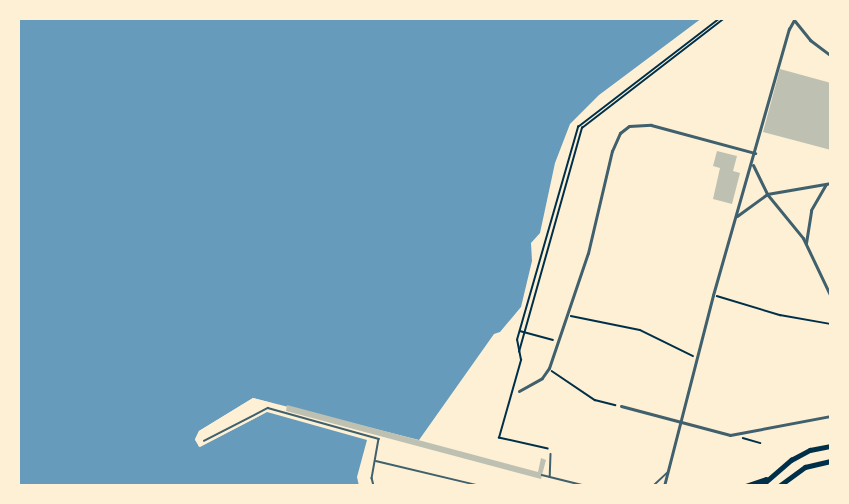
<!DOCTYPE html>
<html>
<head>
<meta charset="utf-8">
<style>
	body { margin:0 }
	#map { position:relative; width:849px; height:504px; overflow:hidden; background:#fdf0d5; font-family:"Sofia Sans Condensed",sans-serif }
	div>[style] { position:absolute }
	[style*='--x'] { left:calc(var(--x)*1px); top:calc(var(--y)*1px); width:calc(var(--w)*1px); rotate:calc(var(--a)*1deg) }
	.water>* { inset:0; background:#669bbc }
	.pier>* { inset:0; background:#fdf0d5 }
	.building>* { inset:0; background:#bec0b2 }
	.path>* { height:1.5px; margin:-0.75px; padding:0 0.75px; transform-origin:0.75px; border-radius:0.75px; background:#003049 }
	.service>* { height:1.5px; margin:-0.75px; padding:0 0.75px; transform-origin:0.75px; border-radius:0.75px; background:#3f606c }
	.minor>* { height:3px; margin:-1.5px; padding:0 1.5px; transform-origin:1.5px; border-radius:1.5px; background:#3f606c }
	.primary>* { height:4.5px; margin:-2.25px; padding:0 2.25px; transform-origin:2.25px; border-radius:2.25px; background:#003049 }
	span { translate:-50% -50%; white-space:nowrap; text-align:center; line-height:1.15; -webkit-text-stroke:6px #fdf0d5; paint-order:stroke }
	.frame { position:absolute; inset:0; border:20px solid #fdf0d5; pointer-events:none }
</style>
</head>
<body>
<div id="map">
	<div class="water">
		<div style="clip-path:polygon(18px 18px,702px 18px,599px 95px,570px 124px,555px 163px,540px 233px,531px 243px,532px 261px,521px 307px,500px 332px,494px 334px,419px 440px,253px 398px,199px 431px,195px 440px,200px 447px,267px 412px,367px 440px,357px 477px,359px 486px,18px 486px)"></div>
	</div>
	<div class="pier">
		<div style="clip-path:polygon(253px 398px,272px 403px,254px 401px,202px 433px,200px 443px,267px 412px,199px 447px,195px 439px,199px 431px)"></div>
	</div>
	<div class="building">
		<div style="clip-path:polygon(780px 69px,831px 83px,831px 150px,763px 132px)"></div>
		<div style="clip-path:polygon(717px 151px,737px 156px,733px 171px,740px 173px,732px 204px,713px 199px,720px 168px,713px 166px)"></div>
		<div style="clip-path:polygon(287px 405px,538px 472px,541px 458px,546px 460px,541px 479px,286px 411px)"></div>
	</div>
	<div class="path">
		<div style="--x:717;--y:296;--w:66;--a:16.8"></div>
		<div style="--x:780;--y:315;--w:52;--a:10"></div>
		<div style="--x:571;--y:316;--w:70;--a:11.5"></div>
		<div style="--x:640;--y:330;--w:59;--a:26.1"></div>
		<div style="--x:520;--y:331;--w:34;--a:15"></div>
		<div style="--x:519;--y:352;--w:233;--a:-74.3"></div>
		<div style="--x:582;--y:128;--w:180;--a:-37.6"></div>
		<div style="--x:552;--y:371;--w:52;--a:34"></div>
		<div style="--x:595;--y:400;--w:21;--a:14"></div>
		<div style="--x:743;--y:438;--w:18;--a:16"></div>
		<div style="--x:548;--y:449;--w:50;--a:-167.3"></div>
		<div style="--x:499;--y:438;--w:81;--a:-74.2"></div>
		<div style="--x:521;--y:360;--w:20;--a:-101"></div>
		<div style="--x:517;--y:340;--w:222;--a:-74"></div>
		<div style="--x:578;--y:127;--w:179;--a:-37.5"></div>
	</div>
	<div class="service">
		<div style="--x:204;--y:441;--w:72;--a:-27.3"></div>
		<div style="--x:268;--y:408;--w:115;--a:15.6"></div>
		<div style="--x:379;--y:439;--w:40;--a:100"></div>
		<div style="--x:372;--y:478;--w:8;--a:76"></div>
		<div style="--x:551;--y:454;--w:23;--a:92"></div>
		<div style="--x:550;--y:477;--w:37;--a:14"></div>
		<div style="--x:376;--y:461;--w:108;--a:13.4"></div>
		<div style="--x:542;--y:475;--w:8;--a:14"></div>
		<div style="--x:653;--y:486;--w:19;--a:-43"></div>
	</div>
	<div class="minor">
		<div style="--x:753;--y:165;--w:32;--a:64"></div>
		<div style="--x:767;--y:194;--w:57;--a:50.7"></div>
		<div style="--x:803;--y:238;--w:65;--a:64.6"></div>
		<div style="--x:737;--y:216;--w:37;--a:-36"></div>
		<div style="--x:767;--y:194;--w:65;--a:-9.8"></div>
		<div style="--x:806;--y:243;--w:33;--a:-81"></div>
		<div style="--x:811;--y:210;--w:30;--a:-60"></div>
		<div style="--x:519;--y:391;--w:26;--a:-29"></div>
		<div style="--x:542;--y:378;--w:12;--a:-55"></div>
		<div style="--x:549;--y:368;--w:121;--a:-71.3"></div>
		<div style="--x:588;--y:253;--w:105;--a:-76.8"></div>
		<div style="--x:612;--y:151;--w:20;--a:-66"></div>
		<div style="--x:620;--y:133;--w:11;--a:-38"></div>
		<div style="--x:629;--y:126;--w:22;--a:-3"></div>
		<div style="--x:651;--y:125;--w:108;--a:15.1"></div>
		<div style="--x:621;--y:406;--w:113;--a:14.9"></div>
		<div style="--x:730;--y:435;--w:103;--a:-10.7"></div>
		<div style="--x:664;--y:486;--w:197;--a:-75.6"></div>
		<div style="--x:713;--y:295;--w:277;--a:-74.1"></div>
		<div style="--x:789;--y:29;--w:10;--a:-61"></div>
		<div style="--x:794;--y:20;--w:26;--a:51"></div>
		<div style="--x:810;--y:40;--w:26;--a:37"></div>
	</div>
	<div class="primary">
		<div style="--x:746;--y:486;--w:21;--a:-19"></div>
		<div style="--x:761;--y:486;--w:40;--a:-41"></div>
		<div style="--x:791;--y:460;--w:21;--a:-28"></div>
		<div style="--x:810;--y:450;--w:21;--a:-11"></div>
		<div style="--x:779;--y:486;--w:32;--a:-36"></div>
		<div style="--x:805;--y:467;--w:27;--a:-13"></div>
	</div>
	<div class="frame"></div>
</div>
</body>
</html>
